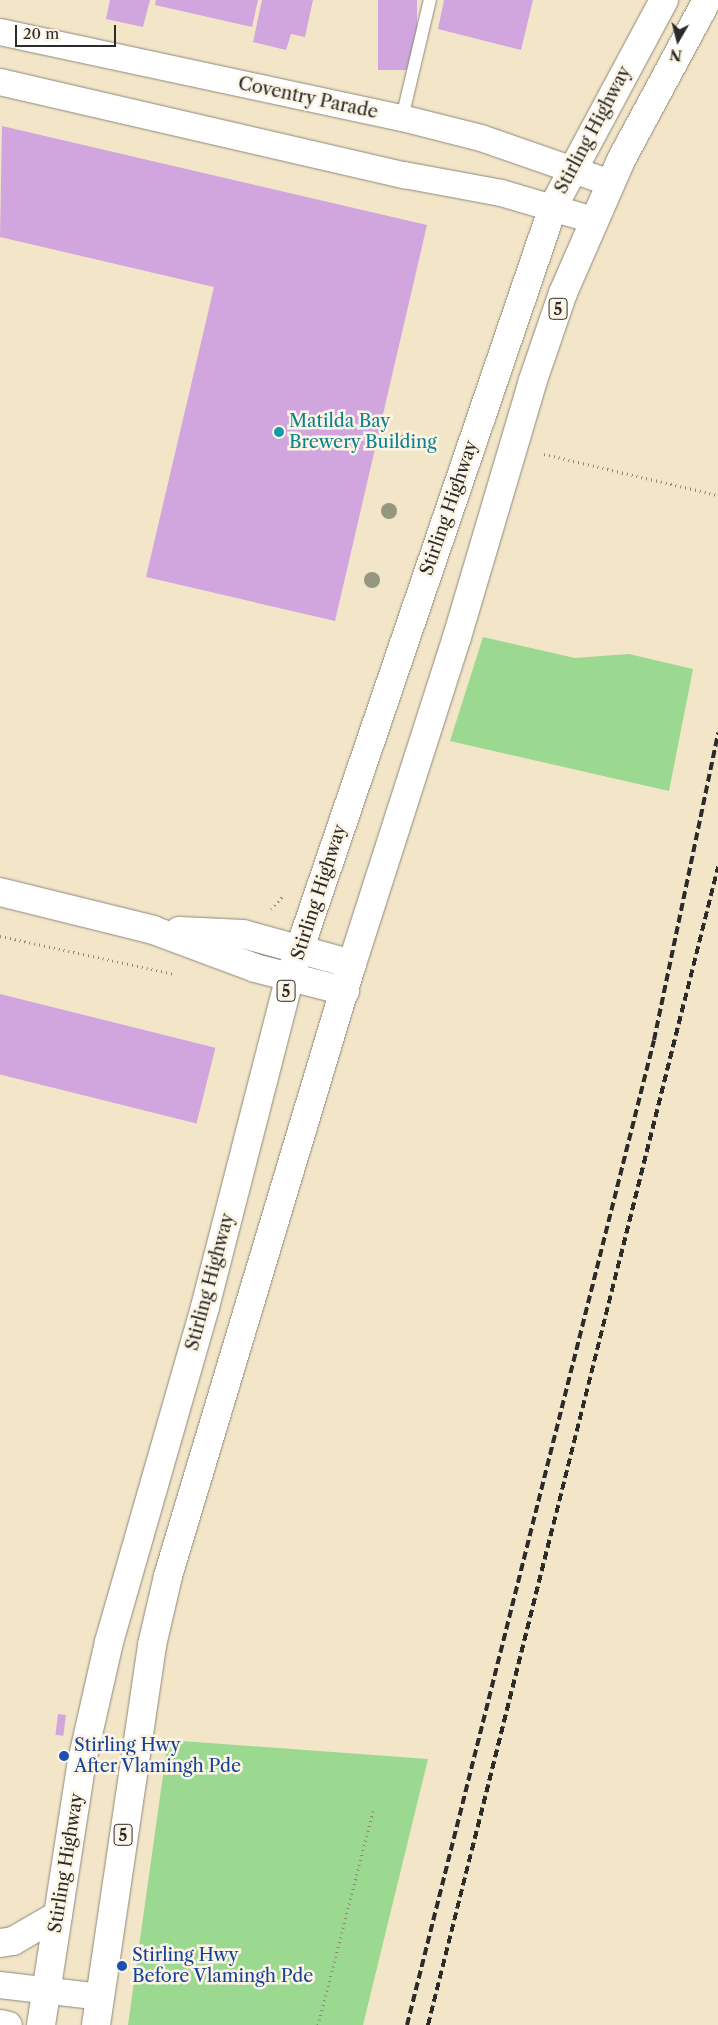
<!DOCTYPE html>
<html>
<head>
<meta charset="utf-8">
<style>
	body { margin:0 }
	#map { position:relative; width:718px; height:2025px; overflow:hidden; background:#f2e5c8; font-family:"Libre Caslon Text",serif }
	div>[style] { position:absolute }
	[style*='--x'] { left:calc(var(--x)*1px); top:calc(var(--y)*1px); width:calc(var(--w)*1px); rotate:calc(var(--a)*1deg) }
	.green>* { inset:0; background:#9ad98f }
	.building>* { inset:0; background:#d1a6df; transform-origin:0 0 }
	.path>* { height:3px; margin-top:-1.5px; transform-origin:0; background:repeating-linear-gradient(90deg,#8e887a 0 1px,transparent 0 5px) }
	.roads { filter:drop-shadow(0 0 1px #8e887a) drop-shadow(0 0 1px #8e887a) }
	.service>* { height:12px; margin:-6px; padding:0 6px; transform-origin:6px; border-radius:6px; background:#fff }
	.minor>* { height:26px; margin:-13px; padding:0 13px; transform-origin:13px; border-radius:13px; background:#fff }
	.tertiary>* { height:28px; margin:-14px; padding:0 14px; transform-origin:14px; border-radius:14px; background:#fff }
	.trunk>* { height:28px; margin:-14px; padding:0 14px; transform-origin:14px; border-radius:14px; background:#fff }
	.rail>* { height:4px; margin-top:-2px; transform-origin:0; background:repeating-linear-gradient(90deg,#2b2b2b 0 8px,transparent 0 12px) }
	.trees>* { width:16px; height:16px; margin:-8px; border-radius:50%; background:#94967f }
	.dots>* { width:14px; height:14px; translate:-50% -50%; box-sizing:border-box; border:2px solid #fcf5e5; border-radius:50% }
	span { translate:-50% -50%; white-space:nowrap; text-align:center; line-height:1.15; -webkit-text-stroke:5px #fcf5e5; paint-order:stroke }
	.shield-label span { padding:1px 4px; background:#fcf5e5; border:1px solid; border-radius:4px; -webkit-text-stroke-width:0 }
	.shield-label { font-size:16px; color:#2b2b2b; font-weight:700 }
	.street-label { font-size:18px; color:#2b2b2b }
	.culture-label { font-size:18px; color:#0d838f }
	.left { translate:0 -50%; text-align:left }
	.transit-label { font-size:18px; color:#164399 }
	.north { position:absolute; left:653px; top:15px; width:50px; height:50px; -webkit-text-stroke:4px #fcf5e5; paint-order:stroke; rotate:188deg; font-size:14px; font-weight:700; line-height:20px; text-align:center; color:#2b2b2b }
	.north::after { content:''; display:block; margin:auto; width:18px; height:22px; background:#2b2b2b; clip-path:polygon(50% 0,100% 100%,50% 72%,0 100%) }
	.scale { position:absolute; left:15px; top:25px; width:101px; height:22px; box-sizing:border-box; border:2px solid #2b2b2b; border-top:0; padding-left:6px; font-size:15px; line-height:18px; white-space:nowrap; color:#2b2b2b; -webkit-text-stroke:4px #fcf5e5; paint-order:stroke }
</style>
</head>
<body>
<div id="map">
	<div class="green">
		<div style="clip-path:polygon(483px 637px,575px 658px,629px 654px,693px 669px,669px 791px,450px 741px)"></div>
		<div style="clip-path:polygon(168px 1740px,428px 1759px,363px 2025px,128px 2025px)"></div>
	</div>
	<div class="building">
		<div style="clip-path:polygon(110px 0,150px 0,143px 27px,106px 19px)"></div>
		<div style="clip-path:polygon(156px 0,258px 0,252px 27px,155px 5px)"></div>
		<div style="clip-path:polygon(262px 0,313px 0,305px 37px,291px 34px,286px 50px,253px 42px)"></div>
		<div style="left:378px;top:0;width:39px;height:70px"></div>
		<div style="clip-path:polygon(444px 0,533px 0,521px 50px,438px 29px)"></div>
		<div style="clip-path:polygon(2px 126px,427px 225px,335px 621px,146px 577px,214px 287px,0 237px)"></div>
		<div style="left:0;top:994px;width:222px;height:78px;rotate:14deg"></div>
		<div style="left:58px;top:1714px;width:8px;height:21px;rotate:7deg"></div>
	</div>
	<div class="path">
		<div style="--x:544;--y:454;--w:179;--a:13.3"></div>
		<div style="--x:271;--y:909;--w:18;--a:-47"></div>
		<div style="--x:0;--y:936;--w:179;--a:12.3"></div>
		<div style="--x:318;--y:2025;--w:225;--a:-75.6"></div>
	</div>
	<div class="roads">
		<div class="service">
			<div style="--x:402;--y:118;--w:121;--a:-76.7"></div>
		</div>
		<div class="minor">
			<div style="--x:0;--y:32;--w:411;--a:12.1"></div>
			<div style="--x:402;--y:118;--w:81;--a:14.2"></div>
			<div style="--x:481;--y:138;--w:137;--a:19.2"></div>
			<div style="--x:0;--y:82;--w:415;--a:13"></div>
			<div style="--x:404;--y:175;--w:99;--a:10.5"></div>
			<div style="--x:501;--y:193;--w:96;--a:16.4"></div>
			<div style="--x:0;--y:1985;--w:101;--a:6.8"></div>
			<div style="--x:0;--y:2023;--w:9;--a:13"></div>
		</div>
		<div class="tertiary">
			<div style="--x:0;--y:892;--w:158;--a:13.9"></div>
			<div style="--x:153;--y:930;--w:109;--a:20.4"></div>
			<div style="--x:255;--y:968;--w:93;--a:14.3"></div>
			<div style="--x:179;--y:931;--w:64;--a:2.7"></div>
			<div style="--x:243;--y:934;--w:113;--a:15.4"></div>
		</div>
		<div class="trunk">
			<div style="--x:0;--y:1943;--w:13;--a:-9"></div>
			<div style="--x:13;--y:1941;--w:52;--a:-30"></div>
			<div style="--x:41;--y:2025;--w:267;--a:-81.2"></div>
			<div style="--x:82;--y:1761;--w:122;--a:-77.2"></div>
			<div style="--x:109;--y:1642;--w:348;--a:-74"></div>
			<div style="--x:205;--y:1307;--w:341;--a:-75.6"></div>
			<div style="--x:290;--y:977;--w:814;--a:-71.14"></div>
			<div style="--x:553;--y:207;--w:235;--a:-61.8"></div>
			<div style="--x:96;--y:2025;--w:384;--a:-81.6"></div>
			<div style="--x:152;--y:1645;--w:71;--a:-76.9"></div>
			<div style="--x:168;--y:1576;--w:639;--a:-73.27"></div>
			<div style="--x:352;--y:964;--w:343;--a:-72.2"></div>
			<div style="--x:457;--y:637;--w:265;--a:-73.5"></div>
			<div style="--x:532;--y:383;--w:95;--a:-71"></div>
			<div style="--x:563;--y:293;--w:145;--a:-66.4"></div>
			<div style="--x:621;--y:160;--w:182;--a:-61.7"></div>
		</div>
	</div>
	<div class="rail">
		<div style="--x:407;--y:2025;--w:1015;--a:-75.92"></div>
		<div style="--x:654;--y:1040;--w:314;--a:-78.2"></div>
		<div style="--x:428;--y:2025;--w:1194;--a:-75.94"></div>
	</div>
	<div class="trees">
		<div style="left:406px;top:442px"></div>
		<div style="left:389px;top:511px"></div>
		<div style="left:372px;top:580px"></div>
	</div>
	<div class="dots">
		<div style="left:279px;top:432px;background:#0f9aa8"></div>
		<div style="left:64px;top:1756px;background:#1a4fb4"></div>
		<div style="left:122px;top:1966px;background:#1a4fb4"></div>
	</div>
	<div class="shield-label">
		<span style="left:558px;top:309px">5</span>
		<span style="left:286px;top:991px">5</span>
		<span style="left:123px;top:1835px">5</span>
	</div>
	<div class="street-label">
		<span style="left:308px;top:98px;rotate:12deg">Coventry Parade</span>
		<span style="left:593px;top:130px;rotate:-62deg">Stirling Highway</span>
		<span style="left:449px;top:508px;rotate:-71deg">Stirling Highway</span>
		<span style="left:319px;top:892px;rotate:-72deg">Stirling Highway</span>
		<span style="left:210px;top:1282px;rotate:-75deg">Stirling Highway</span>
		<span style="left:66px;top:1863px;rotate:-81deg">Stirling Highway</span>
	</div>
	<div class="culture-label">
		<span class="left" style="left:289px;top:432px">Matilda Bay<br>Brewery Building</span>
	</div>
	<div class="transit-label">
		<span class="left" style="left:74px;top:1756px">Stirling Hwy<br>After Vlamingh Pde</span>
		<span class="left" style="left:132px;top:1966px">Stirling Hwy<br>Before Vlamingh Pde</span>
	</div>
	<div class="north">N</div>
	<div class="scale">20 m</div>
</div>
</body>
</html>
